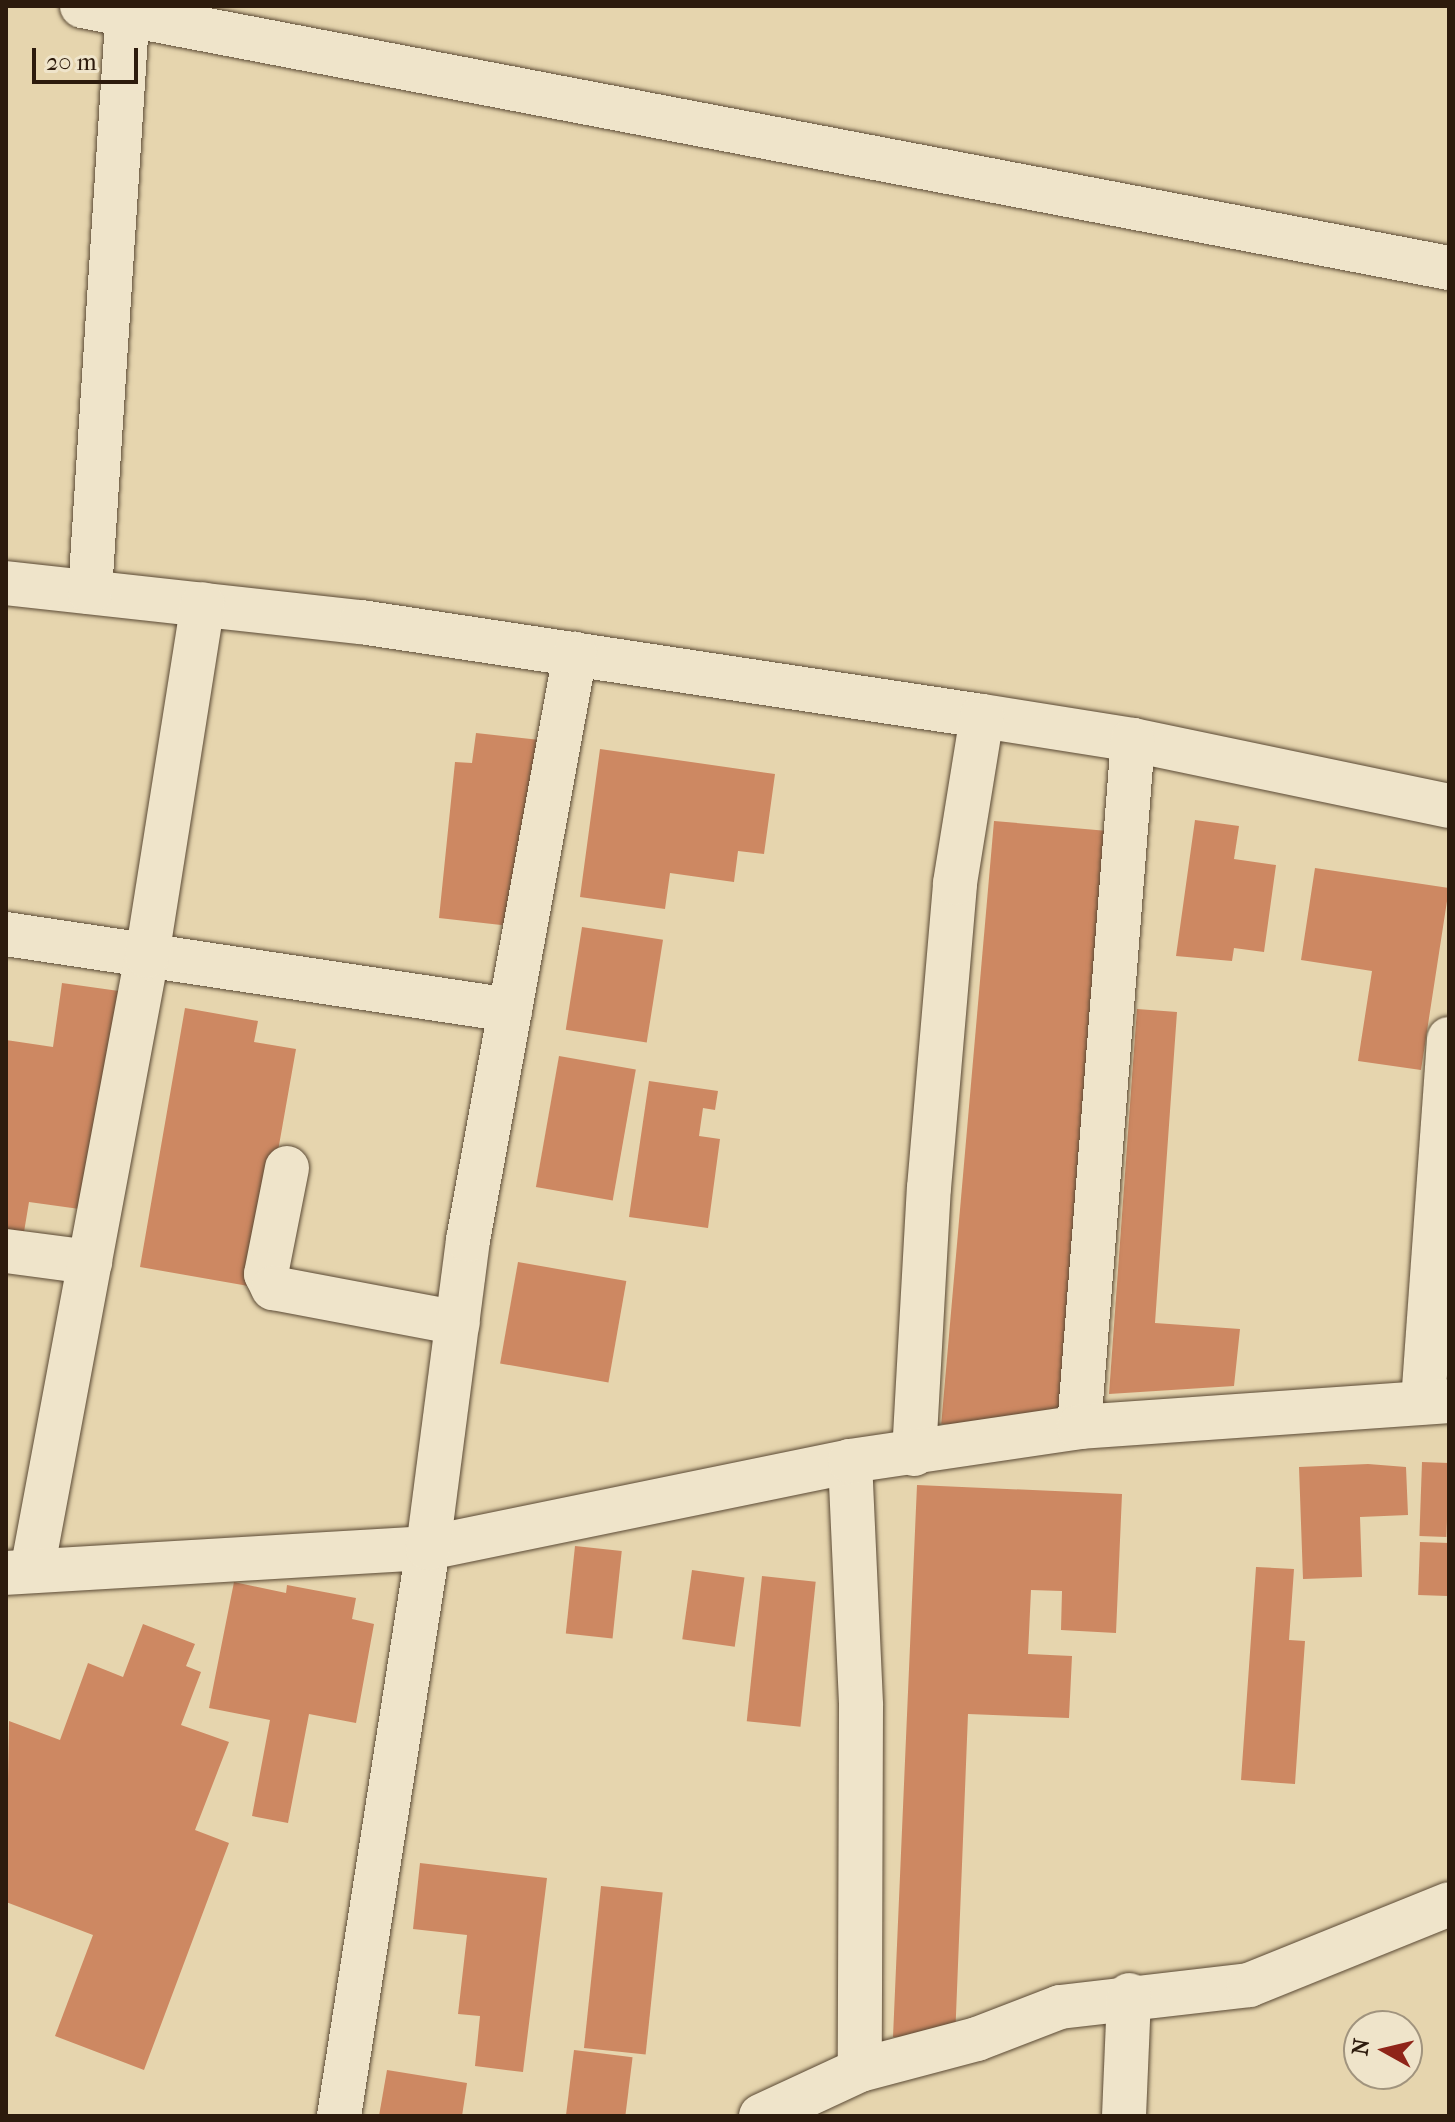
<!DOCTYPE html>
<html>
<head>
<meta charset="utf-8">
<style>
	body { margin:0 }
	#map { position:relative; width:1455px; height:2122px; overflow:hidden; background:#e6d5ae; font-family:"IM FELL French Canon",serif }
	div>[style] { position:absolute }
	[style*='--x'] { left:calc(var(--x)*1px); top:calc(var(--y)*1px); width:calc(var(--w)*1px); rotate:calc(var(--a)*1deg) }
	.building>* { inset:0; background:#cd8862; transform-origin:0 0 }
	.roads { filter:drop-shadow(0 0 2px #5b4a35) drop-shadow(0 0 2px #5b4a35) }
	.minor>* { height:44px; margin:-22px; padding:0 22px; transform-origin:22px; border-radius:22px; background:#efe4ca }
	span { translate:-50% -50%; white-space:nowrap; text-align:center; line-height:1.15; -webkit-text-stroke:7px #efe4ca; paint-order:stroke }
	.frame { position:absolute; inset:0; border:8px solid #2d1b0d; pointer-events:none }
	.north { position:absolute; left:1343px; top:2010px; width:80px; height:80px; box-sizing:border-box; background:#efe4ca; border:2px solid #a1947e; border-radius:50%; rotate:278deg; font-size:22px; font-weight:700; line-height:32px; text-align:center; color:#2d1b0d }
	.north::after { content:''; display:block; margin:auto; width:28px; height:36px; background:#8f2418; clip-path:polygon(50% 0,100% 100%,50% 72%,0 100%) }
	.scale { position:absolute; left:32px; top:48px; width:106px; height:36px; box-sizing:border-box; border:4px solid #2d1b0d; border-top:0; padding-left:10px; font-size:24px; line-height:28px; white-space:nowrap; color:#2d1b0d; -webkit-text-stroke:6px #efe4ca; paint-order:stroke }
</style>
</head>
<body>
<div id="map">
	<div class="building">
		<div style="clip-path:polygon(476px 733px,540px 740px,520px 927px,439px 918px,455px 762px,472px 763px)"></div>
		<div style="clip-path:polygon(600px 749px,775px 774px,764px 854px,738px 851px,734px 882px,670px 873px,665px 909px,580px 897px)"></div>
		<div style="clip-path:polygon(1195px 820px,1239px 826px,1234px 859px,1276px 865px,1264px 952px,1234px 948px,1232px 961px,1176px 956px)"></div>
		<div style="left:994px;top:821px;width:120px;height:605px;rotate:5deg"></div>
		<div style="clip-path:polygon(1315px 868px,1449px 888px,1421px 1070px,1358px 1061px,1372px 971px,1301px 960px)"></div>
		<div style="left:582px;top:927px;width:82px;height:104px;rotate:9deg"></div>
		<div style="clip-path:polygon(62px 983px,126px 992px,94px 1211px,29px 1202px,22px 1244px,6px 1242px,6px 1040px,53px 1047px)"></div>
		<div style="clip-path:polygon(185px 1008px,258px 1021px,254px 1042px,296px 1049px,254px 1287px,140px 1267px)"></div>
		<div style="clip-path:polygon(1137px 1009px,1177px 1012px,1155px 1323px,1240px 1329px,1234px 1386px,1109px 1394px)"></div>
		<div style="left:559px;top:1056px;width:78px;height:133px;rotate:10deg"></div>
		<div style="clip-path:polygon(649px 1081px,718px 1091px,715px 1110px,703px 1108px,699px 1136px,720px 1139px,708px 1228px,629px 1217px)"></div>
		<div style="left:518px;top:1262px;width:110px;height:103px;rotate:10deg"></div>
		<div style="left:1422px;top:1462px;width:27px;height:74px;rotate:2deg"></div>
		<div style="clip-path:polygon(1368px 1464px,1406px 1467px,1408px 1515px,1360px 1517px,1362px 1577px,1303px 1579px,1299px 1467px)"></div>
		<div style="clip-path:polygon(917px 1485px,1122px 1494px,1116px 1633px,1061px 1630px,1062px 1591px,1031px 1590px,1028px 1654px,1072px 1656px,1069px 1718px,968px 1714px,955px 2040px,893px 2037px)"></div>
		<div style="left:1420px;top:1542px;width:29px;height:53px;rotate:2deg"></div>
		<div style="left:575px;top:1546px;width:47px;height:88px;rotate:6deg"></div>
		<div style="clip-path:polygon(1256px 1567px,1294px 1569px,1289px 1640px,1305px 1641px,1295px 1784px,1241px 1780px)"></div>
		<div style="left:692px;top:1570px;width:53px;height:70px;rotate:8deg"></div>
		<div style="left:762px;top:1576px;width:54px;height:146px;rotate:6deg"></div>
		<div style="clip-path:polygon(234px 1582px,286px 1593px,287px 1585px,356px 1598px,352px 1619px,374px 1624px,356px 1723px,309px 1714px,288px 1823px,252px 1816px,270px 1720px,209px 1708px)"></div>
		<div style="clip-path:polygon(143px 1624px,195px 1644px,186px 1666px,201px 1672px,181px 1725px,229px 1742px,195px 1830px,229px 1843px,144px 2070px,55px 2036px,93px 1935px,6px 1902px,9px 1721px,60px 1740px,88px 1663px,123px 1677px)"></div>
		<div style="clip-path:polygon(420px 1863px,547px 1878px,523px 2072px,475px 2066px,480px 2016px,458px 2014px,467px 1935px,413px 1929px)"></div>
		<div style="left:601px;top:1886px;width:62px;height:163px;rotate:6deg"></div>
		<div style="left:574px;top:2050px;width:59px;height:66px;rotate:7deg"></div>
		<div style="clip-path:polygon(387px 2070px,467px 2083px,462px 2116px,379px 2116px)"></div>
	</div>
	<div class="roads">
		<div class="minor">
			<div style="--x:82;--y:6;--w:1392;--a:10.85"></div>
			<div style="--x:6;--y:583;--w:357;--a:6.3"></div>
			<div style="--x:361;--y:622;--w:628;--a:8.61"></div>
			<div style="--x:982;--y:716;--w:153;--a:9"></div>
			<div style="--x:1133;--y:740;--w:323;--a:11.8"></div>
			<div style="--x:90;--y:592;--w:587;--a:-86.29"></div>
			<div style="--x:6;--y:934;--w:510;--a:8.58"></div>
			<div style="--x:287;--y:1168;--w:108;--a:101.2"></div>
			<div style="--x:266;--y:1274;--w:16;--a:63"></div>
			<div style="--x:273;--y:1288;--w:188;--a:10.7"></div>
			<div style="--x:6;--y:1251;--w:85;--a:7.5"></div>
			<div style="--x:1423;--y:1402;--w:364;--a:-85.9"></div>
			<div style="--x:1079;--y:1427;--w:689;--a:-85.51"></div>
			<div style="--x:914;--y:1454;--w:266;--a:-86.8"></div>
			<div style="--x:929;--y:1188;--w:306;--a:-85.1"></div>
			<div style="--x:955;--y:883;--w:169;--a:-80.8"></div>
			<div style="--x:850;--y:1461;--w:245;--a:87.4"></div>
			<div style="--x:861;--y:1706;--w:364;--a:90.2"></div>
			<div style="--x:32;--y:1571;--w:626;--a:-79.41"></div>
			<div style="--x:147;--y:956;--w:356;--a:-81"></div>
			<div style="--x:6;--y:1573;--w:423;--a:-3.4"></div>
			<div style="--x:428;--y:1548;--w:431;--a:-11.6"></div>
			<div style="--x:850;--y:1461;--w:232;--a:-8.4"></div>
			<div style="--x:1079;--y:1427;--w:371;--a:-4"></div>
			<div style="--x:339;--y:2116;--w:575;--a:-81.09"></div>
			<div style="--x:428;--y:1548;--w:311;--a:-82.6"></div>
			<div style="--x:468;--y:1240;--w:596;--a:-79.65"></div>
			<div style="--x:761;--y:2116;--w:109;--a:-24.9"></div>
			<div style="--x:860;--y:2070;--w:121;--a:-14.8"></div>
			<div style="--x:977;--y:2039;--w:89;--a:-21.1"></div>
			<div style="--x:1060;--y:2007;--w:190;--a:-6.6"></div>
			<div style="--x:1249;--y:1985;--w:216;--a:-22"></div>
			<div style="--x:1124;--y:2116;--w:121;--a:-87.6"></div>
		</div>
	</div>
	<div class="frame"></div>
	<div class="north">N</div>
	<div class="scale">20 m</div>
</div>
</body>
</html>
